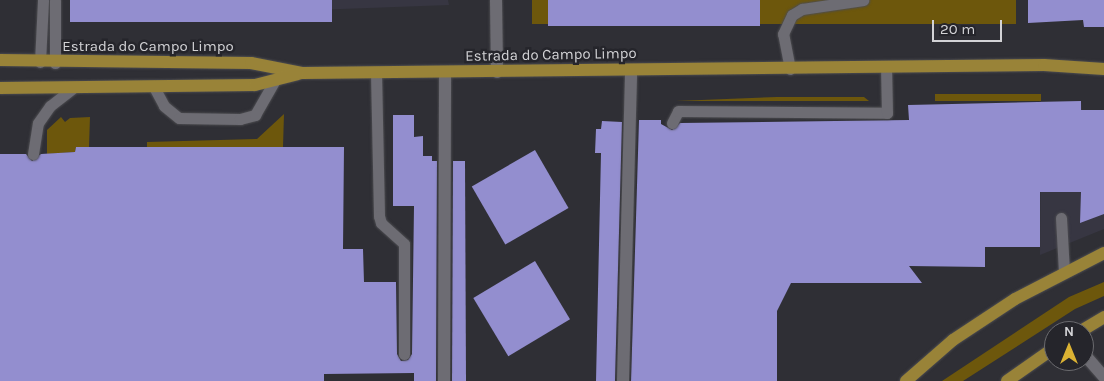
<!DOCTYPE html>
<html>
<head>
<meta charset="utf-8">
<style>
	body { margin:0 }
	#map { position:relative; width:1104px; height:381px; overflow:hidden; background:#2f2f35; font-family:Karla,sans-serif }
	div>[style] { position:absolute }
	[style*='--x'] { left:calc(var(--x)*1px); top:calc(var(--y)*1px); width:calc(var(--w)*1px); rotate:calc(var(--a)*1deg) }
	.built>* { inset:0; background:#373642 }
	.green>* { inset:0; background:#6d570c; transform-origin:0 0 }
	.building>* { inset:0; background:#938ecf; transform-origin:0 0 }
	.roads { filter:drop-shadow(0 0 1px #4c4c50) drop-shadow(0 0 1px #4c4c50) }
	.lane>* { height:11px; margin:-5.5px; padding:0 5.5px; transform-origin:5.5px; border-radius:5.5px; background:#6d6c73 }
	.street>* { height:12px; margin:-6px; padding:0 6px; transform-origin:6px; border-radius:6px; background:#6d6c73 }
	.primary>* { height:12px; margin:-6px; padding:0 6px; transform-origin:6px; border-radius:6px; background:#998338 }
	span { translate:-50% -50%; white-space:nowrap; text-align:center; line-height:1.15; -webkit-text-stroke:5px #25252b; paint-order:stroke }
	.street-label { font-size:15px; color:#d3d3d6 }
	.north { position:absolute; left:1044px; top:321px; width:50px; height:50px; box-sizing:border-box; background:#25252b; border:1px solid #6b6b6f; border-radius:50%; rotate:0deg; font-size:14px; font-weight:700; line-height:20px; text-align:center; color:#d3d3d6 }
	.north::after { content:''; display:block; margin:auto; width:18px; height:22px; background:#dbb233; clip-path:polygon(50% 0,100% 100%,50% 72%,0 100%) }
	.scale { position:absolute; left:932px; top:20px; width:70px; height:22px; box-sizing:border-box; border:2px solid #d3d3d6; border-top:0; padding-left:6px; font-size:15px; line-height:18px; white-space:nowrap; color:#d3d3d6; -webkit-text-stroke:4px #25252b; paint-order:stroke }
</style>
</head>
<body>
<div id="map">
	<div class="built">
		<div style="clip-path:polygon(72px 0,448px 0,449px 5px,72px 19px)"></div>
		<div style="clip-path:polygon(1041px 101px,1081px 101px,1082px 110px,1104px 110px,1104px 229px,1040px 255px)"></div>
	</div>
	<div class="green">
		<div style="left:532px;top:0;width:484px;height:24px"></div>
		<div style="left:1041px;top:94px;width:7px;height:106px;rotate:90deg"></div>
		<div style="clip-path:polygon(777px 97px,864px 97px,869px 101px,676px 101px)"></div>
		<div style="clip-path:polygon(284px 114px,283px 147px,147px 147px,147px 142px,257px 139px)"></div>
		<div style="clip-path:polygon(61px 117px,65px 122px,70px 118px,90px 117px,89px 147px,76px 147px,75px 152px,47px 154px,47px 130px)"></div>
		<div style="clip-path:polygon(1104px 282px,1104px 296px,1075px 309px,963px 381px,942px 381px,1069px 297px)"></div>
	</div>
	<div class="building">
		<div style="left:70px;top:0;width:262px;height:22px"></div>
		<div style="left:548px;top:0;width:212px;height:26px"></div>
		<div style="clip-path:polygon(1028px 0,1104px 0,1104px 27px,1084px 27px,1083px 20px,1028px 23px)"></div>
		<div style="clip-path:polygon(1081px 101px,1081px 110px,1104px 110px,1104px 214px,1080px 223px,1081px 192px,1040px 192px,1040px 247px,985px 247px,985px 267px,909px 266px,922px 283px,791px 283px,777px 311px,777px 381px,631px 381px,639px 120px,661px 120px,661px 124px,672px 130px,680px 123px,909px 120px,908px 105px)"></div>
		<div style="clip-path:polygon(393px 115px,414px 115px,414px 137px,423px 136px,423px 156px,432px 156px,432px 161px,437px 161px,436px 381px,414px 381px,414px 373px,324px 374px,324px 381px,0 381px,0 154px,26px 154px,32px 161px,41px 154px,75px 152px,76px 147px,344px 147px,343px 249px,363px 249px,364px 282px,396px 282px,397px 354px,401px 361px,408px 360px,412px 354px,414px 206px,393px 206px)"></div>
		<div style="clip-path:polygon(602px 121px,622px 122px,615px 381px,596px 381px,601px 153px,595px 153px,596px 129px,601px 129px)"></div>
		<div style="left:535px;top:150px;width:67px;height:73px;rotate:60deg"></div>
		<div style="clip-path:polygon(453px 161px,465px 161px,466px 381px,452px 381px)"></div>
		<div style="left:535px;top:261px;width:68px;height:72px;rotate:59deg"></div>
	</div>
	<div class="roads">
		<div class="lane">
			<div style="--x:40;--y:62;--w:62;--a:-87.2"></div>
			<div style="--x:55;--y:63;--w:63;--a:-90"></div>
			<div style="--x:790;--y:69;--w:36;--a:-101"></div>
			<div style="--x:783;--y:34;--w:21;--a:-65"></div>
			<div style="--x:792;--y:15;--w:12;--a:-31"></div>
			<div style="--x:802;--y:9;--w:62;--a:-8.4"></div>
			<div style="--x:376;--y:72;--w:144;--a:88.8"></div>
			<div style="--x:379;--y:216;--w:7;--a:74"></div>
			<div style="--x:381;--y:223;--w:31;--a:42"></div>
			<div style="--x:404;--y:244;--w:110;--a:90"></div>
			<div style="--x:154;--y:87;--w:21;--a:62"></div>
			<div style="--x:164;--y:106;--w:19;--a:39"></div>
			<div style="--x:179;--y:118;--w:61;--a:0.9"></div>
			<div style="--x:240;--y:119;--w:16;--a:-15"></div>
			<div style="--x:255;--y:115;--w:40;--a:-60.3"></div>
			<div style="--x:672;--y:123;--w:13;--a:-63"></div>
			<div style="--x:678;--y:111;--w:209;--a:0.5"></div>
			<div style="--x:887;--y:113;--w:46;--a:-91.2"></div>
			<div style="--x:33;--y:154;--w:31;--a:-81"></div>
			<div style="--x:38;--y:123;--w:21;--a:-55"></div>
			<div style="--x:50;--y:106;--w:29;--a:-38"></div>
			<div style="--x:1061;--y:218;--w:54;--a:86.8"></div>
		</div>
		<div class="street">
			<div style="--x:496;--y:0;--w:72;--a:89.2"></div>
			<div style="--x:1084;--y:354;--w:30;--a:49"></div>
			<div style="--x:444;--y:381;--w:308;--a:-89.8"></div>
			<div style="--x:623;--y:381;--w:310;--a:-88.5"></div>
		</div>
		<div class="primary">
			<div style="--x:0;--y:60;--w:251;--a:0.7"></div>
			<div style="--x:251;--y:63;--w:53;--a:10.9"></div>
			<div style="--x:303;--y:73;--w:741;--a:-0.62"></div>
			<div style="--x:1044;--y:65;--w:60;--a:3.8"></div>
			<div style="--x:0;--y:88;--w:255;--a:-0.7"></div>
			<div style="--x:255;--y:85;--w:44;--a:-14.3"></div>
			<div style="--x:1081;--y:331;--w:27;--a:-31"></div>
			<div style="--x:906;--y:381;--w:62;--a:-41.1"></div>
			<div style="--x:953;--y:340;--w:74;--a:-33.5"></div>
			<div style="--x:1015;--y:299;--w:100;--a:-27.3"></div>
			<div style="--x:1007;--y:381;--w:57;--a:-35.1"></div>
		</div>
	</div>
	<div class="street-label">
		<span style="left:148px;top:47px">Estrada do Campo Limpo</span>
		<span style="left:551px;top:55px;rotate:-1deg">Estrada do Campo Limpo</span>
	</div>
	<div class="north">N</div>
	<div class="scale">20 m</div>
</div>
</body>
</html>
